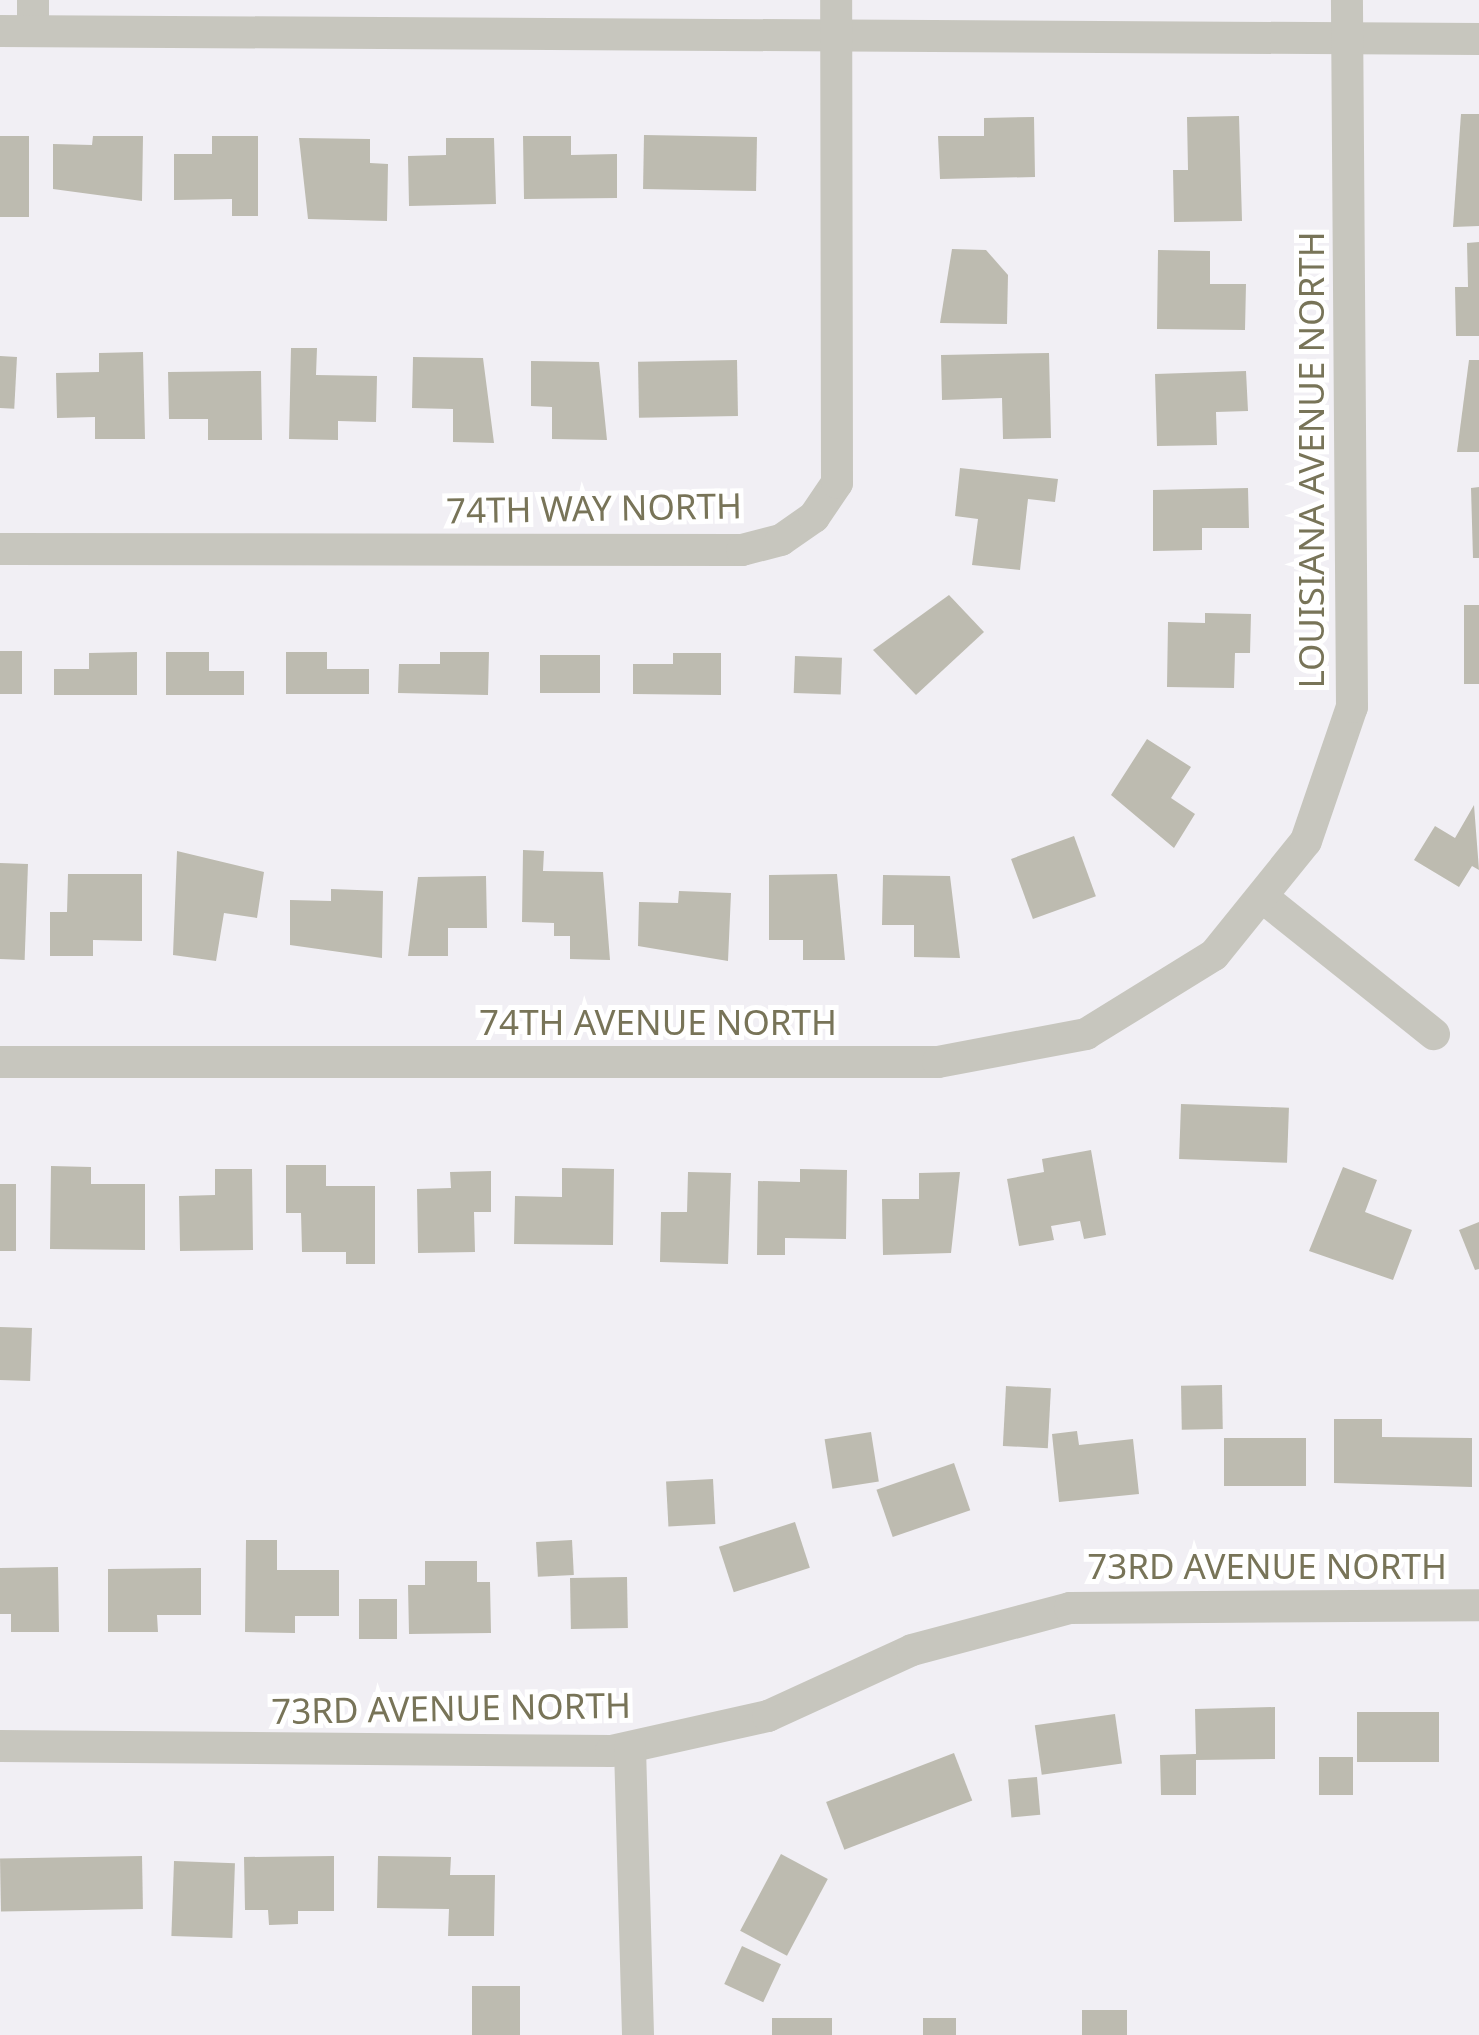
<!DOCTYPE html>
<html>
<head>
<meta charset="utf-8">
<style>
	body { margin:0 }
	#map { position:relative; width:1479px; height:2035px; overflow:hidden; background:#f1eff4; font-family:"Noto Sans",sans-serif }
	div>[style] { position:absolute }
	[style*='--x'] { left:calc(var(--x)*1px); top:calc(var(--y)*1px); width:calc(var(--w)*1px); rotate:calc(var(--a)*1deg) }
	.building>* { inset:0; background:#bdbbb0; transform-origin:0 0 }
	.street>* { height:32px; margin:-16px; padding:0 16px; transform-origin:16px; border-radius:16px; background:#c7c6be }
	span { translate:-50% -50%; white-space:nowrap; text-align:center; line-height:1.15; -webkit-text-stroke:10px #fff; paint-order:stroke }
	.street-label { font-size:35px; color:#787458 }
</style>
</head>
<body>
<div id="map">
	<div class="building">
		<div style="clip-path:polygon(1461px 114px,1479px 114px,1479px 226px,1453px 227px)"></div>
		<div style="clip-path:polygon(1239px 116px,1242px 221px,1174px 222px,1173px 170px,1188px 170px,1187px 117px)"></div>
		<div style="clip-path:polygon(1034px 117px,1035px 177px,940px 179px,938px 136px,984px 136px,984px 118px)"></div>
		<div style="left:644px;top:135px;width:113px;height:54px;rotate:1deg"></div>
		<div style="left:0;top:136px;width:29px;height:81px"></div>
		<div style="clip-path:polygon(93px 136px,143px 136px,142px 201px,53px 189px,53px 144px,92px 145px)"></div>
		<div style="clip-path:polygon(212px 136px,258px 136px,258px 216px,232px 216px,232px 199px,174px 200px,174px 154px,212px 154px)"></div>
		<div style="clip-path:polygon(523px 136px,571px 136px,571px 155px,617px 154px,617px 198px,524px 199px)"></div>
		<div style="clip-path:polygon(299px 138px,370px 139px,370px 163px,388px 164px,387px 221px,308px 219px)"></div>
		<div style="clip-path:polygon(446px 138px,494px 138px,496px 204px,409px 206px,408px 156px,446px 155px)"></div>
		<div style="clip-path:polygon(1479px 242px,1479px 336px,1456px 336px,1455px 287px,1468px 287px,1467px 243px)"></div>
		<div style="clip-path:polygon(952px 249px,986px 250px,1008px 275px,1007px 324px,940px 323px)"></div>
		<div style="clip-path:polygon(1158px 250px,1210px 251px,1210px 284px,1246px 284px,1245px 330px,1157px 329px)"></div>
		<div style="clip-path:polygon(291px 348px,317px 348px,316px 375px,377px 376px,376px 422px,338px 421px,338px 440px,289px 439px)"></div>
		<div style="clip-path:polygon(143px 352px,145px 439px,95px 439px,95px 417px,57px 418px,56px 373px,99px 372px,99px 353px)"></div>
		<div style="clip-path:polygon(1049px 353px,1051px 438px,1003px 439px,1002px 398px,942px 400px,941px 355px)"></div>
		<div style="left:0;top:356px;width:17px;height:52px;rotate:3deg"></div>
		<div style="clip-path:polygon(413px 357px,483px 358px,494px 443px,453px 442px,453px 409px,412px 408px)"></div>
		<div style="left:737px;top:360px;width:56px;height:99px;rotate:89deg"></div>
		<div style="clip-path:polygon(1469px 360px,1479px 360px,1479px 452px,1457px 452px)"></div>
		<div style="clip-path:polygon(531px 361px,599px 362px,607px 440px,552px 439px,552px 407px,531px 406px)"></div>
		<div style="clip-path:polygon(261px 371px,262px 440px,208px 440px,208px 419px,169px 419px,168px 372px)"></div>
		<div style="clip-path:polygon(1246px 371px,1248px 411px,1216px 412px,1217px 445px,1157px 446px,1155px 374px)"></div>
		<div style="clip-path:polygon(960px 468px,1058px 479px,1055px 502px,1028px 499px,1020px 570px,972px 565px,978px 519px,955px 516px)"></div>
		<div style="clip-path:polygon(1479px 487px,1479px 558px,1473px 558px,1471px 488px)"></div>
		<div style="clip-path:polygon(1248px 488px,1249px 528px,1202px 528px,1202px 550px,1153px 551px,1153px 490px)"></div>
		<div style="clip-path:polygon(949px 595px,984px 632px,916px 695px,873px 650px)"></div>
		<div style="left:1464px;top:605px;width:15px;height:79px"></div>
		<div style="clip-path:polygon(1205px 613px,1251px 614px,1250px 653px,1235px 653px,1234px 688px,1167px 687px,1168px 622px,1205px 623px)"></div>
		<div style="left:0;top:651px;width:22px;height:43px"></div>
		<div style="clip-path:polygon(137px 652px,137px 695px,54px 695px,54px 669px,89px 669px,89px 653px)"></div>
		<div style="clip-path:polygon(166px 652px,209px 652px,209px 671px,244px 671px,244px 695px,166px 695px)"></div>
		<div style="clip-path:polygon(286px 652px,327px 652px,327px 669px,369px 669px,369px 694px,286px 694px)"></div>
		<div style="clip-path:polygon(440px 652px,489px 652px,488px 695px,398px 693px,399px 664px,440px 664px)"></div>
		<div style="clip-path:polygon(673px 653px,721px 653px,721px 695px,633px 694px,633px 664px,673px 664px)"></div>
		<div style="left:540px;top:655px;width:60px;height:38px"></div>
		<div style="left:795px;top:656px;width:47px;height:37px;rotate:2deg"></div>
		<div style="clip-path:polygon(1147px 739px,1191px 767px,1171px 798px,1195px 814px,1174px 848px,1111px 795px)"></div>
		<div style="clip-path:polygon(1474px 805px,1479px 870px,1472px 866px,1459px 887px,1414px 860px,1435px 826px,1455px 838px)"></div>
		<div style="left:1074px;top:836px;width:64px;height:67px;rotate:70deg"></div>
		<div style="clip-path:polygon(523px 850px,544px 851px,543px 871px,603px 872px,610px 960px,570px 959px,570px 936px,554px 936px,554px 923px,522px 922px)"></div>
		<div style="clip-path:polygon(177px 851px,264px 872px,257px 918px,224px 913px,216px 961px,173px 955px)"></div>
		<div style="left:0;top:863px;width:28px;height:96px;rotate:2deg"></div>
		<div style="clip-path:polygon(68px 874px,142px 874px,142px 941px,93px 940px,93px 956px,50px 956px,50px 912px,67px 912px)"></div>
		<div style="clip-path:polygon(837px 874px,845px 960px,803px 960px,803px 940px,769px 940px,769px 875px)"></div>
		<div style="clip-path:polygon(883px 875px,950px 876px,960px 958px,914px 957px,914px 925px,882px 925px)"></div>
		<div style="clip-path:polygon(486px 876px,487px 928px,448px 928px,448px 956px,408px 956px,418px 877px)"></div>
		<div style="clip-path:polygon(331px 889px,383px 891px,382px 958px,290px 945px,290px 900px,331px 901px)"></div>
		<div style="clip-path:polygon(679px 891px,731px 893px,728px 961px,638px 946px,639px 902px,678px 903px)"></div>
		<div style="left:1181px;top:1104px;width:108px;height:55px;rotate:2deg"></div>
		<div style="clip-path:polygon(1091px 1150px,1106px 1235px,1084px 1239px,1080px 1221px,1051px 1226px,1054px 1240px,1019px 1246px,1007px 1179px,1044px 1172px,1042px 1159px)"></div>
		<div style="clip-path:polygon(286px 1165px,326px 1165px,326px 1186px,375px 1186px,375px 1264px,346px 1264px,346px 1252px,302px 1252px,301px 1213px,286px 1213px)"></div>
		<div style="clip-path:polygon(51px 1166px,91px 1167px,91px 1184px,145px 1184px,145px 1250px,50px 1249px)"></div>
		<div style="clip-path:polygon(1343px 1167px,1377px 1180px,1365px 1212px,1412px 1230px,1393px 1280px,1309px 1251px)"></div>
		<div style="clip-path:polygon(562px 1168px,614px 1169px,613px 1245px,514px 1244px,515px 1196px,562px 1197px)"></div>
		<div style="clip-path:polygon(215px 1169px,252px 1169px,253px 1250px,180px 1251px,179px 1196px,215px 1195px)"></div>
		<div style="clip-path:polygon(800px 1169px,847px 1170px,846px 1239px,785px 1238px,785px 1255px,757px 1255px,758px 1181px,800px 1182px)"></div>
		<div style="clip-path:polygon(491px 1171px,491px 1212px,474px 1212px,475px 1252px,418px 1253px,417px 1189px,451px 1188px,450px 1172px)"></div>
		<div style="clip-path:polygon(688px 1172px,731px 1173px,728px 1264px,660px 1262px,661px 1212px,687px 1212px)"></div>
		<div style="clip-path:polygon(960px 1172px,951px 1253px,883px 1255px,882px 1199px,919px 1199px,919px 1173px)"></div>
		<div style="left:0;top:1184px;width:16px;height:67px"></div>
		<div style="clip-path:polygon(1479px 1222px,1479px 1269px,1475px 1270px,1459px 1230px)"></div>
		<div style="left:0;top:1327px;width:32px;height:53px;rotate:2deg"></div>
		<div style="left:1222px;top:1385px;width:44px;height:41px;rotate:89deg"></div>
		<div style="left:1006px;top:1386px;width:45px;height:60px;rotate:3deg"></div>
		<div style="clip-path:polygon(1334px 1419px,1382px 1419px,1382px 1437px,1472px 1438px,1472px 1487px,1334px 1483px)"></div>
		<div style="clip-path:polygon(1077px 1431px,1079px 1445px,1133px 1439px,1139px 1494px,1059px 1502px,1052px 1434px)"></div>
		<div style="left:871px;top:1432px;width:50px;height:47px;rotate:81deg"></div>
		<div style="left:1224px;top:1438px;width:82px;height:48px"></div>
		<div style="left:954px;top:1463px;width:50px;height:82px;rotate:71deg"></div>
		<div style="left:713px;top:1479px;width:45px;height:47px;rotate:87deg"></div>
		<div style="left:795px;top:1522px;width:48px;height:80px;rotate:72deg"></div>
		<div style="clip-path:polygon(246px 1540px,277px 1540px,277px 1570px,339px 1570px,339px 1616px,295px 1616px,295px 1633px,245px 1632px)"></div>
		<div style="left:572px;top:1540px;width:35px;height:36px;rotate:87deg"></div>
		<div style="clip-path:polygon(425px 1561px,477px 1561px,477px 1582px,490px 1582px,491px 1633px,409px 1634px,408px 1585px,425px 1585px)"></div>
		<div style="clip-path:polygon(58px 1567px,59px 1632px,11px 1632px,11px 1614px,0 1614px,0 1568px)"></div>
		<div style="clip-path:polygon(201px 1568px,201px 1615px,157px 1615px,158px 1632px,108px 1632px,108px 1569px)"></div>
		<div style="left:627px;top:1577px;width:51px;height:57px;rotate:89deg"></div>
		<div style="left:359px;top:1599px;width:38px;height:40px"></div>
		<div style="clip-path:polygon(1275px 1707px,1275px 1759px,1196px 1760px,1196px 1795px,1161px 1795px,1160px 1755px,1196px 1754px,1195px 1709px)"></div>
		<div style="left:1357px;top:1712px;width:82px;height:50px"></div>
		<div style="left:1115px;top:1714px;width:50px;height:81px;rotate:82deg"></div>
		<div style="left:954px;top:1753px;width:51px;height:137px;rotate:69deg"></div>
		<div style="left:1319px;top:1757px;width:34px;height:38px"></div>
		<div style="left:1037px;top:1777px;width:38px;height:29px;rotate:85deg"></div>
		<div style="left:781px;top:1854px;width:53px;height:87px;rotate:28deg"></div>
		<div style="left:142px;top:1856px;width:53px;height:142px;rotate:89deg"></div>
		<div style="clip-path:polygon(334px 1856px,334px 1911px,298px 1911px,298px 1924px,269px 1925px,268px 1910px,245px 1910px,244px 1857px)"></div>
		<div style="clip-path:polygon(378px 1856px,451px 1857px,450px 1875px,495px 1875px,494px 1936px,448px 1936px,449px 1909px,377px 1908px)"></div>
		<div style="left:174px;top:1861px;width:61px;height:75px;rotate:2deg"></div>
		<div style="left:742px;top:1946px;width:43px;height:42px;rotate:25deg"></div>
		<div style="left:472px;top:1986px;width:48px;height:49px"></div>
		<div style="left:1082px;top:2010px;width:45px;height:25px"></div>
		<div style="left:772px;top:2018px;width:60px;height:17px"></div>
		<div style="left:923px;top:2018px;width:33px;height:17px"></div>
	</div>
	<div class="street">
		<div style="--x:33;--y:0;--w:31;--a:90"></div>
		<div style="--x:0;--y:31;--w:1479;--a:0.31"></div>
		<div style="--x:0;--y:549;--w:742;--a:0.08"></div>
		<div style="--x:742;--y:550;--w:40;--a:-14.4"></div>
		<div style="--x:781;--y:540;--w:40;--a:-34.9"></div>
		<div style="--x:814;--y:517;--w:41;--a:-55.9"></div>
		<div style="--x:837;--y:483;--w:483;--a:-90.1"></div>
		<div style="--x:1266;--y:900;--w:215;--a:38.6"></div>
		<div style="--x:0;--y:1062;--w:938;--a:0"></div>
		<div style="--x:938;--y:1062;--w:151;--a:-10.7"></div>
		<div style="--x:1086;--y:1034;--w:150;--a:-31.7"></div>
		<div style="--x:1214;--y:955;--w:146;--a:-51.1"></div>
		<div style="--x:1306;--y:841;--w:142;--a:-71.1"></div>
		<div style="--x:1352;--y:707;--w:707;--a:-90.41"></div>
		<div style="--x:0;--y:1746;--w:611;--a:0.47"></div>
		<div style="--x:611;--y:1751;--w:161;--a:-12.6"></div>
		<div style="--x:768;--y:1716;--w:158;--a:-24.6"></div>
		<div style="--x:912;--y:1650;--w:163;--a:-14.9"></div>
		<div style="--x:1070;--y:1608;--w:409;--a:-0.4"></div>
		<div style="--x:630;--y:1748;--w:287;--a:88.4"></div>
	</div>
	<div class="street-label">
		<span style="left:1311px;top:460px;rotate:-90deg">LOUISIANA AVENUE NORTH</span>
		<span style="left:594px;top:508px;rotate:-1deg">74TH WAY NORTH</span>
		<span style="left:658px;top:1022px">74TH AVENUE NORTH</span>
		<span style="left:1267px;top:1566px">73RD AVENUE NORTH</span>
		<span style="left:451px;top:1708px;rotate:-1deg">73RD AVENUE NORTH</span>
	</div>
</div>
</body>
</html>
